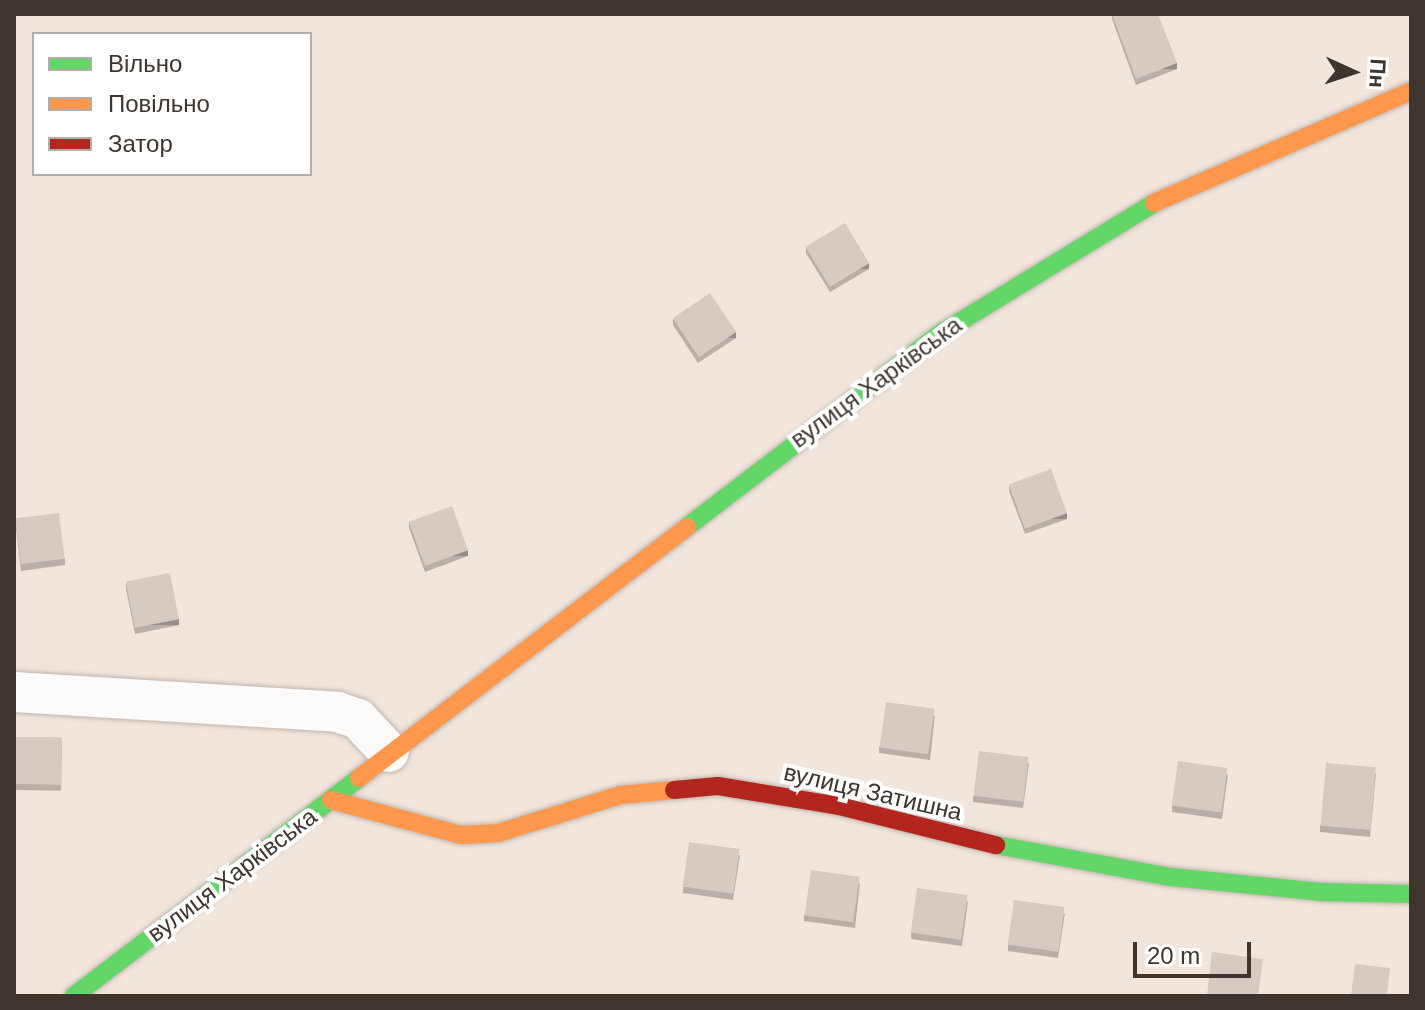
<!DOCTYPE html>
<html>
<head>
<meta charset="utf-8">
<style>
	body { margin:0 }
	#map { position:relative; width:1425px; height:1010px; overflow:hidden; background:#f2e5dc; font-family:Helvetica,sans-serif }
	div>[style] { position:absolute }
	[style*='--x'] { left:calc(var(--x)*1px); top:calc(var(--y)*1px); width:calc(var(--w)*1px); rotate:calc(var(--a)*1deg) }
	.roads { filter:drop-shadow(0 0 2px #c0b6af) drop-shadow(0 0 2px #c0b6af) }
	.street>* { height:40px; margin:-20px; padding:0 20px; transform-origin:20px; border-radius:20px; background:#fdfbfa }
	.fast>* { height:18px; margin:-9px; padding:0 9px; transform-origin:9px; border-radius:9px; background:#63d668 }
	.slow>* { height:18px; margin:-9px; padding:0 9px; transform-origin:9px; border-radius:9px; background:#ff974d }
	.jam>* { height:18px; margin:-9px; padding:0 9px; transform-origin:9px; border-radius:9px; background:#b3261e }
	.wall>* { inset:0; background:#b7afa8; transform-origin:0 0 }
	.shaded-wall>* { inset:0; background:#958e88; transform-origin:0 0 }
	.building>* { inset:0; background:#d5cbc3; transform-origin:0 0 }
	span { translate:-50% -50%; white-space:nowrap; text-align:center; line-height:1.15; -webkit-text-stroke:8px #fff; paint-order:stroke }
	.street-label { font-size:24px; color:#3e352e }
	.frame { position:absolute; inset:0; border:16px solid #3e352e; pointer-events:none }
	.legend { position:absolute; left:32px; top:32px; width:280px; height:144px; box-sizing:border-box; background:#fff; border:2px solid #b2aeab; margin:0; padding:10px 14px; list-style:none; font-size:24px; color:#3e352e }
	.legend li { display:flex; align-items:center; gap:16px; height:40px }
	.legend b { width:40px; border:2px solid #b2aeab }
	.north { position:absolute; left:1313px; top:32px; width:80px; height:80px; -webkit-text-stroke:6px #fff; paint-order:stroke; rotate:93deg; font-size:22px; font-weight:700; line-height:32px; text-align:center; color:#3e352e }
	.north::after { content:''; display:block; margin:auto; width:28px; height:36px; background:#3e352e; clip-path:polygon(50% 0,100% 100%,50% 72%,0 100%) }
	.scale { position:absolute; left:1133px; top:942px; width:118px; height:36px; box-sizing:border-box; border:4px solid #3e352e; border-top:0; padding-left:10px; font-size:24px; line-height:28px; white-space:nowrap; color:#3e352e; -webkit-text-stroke:6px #fff; paint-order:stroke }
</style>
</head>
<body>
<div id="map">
	<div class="roads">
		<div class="street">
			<div style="--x:14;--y:692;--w:324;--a:3.5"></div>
			<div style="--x:337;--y:712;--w:22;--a:18"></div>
			<div style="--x:358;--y:719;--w:45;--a:46.8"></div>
		</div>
		<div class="fast">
			<div style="--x:687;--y:527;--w:316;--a:-37.4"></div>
			<div style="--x:938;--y:335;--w:253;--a:-31.4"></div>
			<div style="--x:996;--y:845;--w:178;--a:10.4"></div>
			<div style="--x:1171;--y:877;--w:150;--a:5.7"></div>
			<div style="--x:1320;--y:892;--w:91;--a:1.3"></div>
			<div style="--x:74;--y:996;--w:359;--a:-37.4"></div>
		</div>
		<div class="slow">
			<div style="--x:1154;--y:203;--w:280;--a:-23.5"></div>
			<div style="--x:359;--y:778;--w:413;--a:-37.4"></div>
			<div style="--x:331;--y:800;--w:135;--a:15.1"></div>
			<div style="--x:461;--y:835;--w:37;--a:-3"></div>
			<div style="--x:498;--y:833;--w:129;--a:-17.2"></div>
			<div style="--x:621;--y:795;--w:53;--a:-5.4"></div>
		</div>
		<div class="jam">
			<div style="--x:674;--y:790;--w:44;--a:-5.2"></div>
			<div style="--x:718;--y:786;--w:123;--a:9.4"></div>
			<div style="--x:839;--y:806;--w:162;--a:14"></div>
		</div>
	</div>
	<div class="wall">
		<div style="clip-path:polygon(1112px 14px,1177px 69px,1136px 85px,1112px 19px)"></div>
		<div style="clip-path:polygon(806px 247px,869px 269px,830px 292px,806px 253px)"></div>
		<div style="clip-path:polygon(673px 319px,736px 338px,698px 363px,673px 325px)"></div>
		<div style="clip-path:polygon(1009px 485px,1067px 519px,1025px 534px,1009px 491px)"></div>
		<div style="clip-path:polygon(15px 519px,65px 559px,65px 565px,21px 571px)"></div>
		<div style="clip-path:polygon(409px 522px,468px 556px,425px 572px,409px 528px)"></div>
		<div style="clip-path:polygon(126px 583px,179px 625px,135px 634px,126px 589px)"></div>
		<div style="clip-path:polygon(935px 715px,930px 760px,879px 753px,879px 747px)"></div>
		<div style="left:16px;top:737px;width:46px;height:53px;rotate:1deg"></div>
		<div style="clip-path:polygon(1029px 763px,1023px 808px,973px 802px,973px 796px)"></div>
		<div style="clip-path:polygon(1376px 773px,1370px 837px,1320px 832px,1320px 826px)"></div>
		<div style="clip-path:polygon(1228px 774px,1222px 819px,1172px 812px,1172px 806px)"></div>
		<div style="clip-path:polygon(740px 855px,733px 900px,683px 893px,683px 887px)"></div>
		<div style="clip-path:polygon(860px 883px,855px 928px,804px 921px,804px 915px)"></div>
		<div style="clip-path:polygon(968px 901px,962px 946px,911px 939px,911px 933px)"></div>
		<div style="clip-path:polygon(1065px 913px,1058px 958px,1008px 951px,1008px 945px)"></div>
	</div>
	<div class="shaded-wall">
		<div style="left:1177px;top:63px;width:6px;height:44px;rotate:90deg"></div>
		<div style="left:869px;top:263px;width:6px;height:45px;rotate:90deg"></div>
		<div style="left:736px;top:332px;width:6px;height:45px;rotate:90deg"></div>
		<div style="left:1067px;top:513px;width:6px;height:45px;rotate:90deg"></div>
		<div style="left:468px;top:550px;width:6px;height:46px;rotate:90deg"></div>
		<div style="left:179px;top:619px;width:6px;height:45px;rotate:90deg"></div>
	</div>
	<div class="building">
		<div style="clip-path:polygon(1112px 14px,1158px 14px,1177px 63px,1136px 79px)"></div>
		<div style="left:845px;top:223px;width:47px;height:46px;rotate:59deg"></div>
		<div style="left:710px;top:293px;width:47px;height:45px;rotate:56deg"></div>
		<div style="left:1051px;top:469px;width:47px;height:45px;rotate:70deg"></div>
		<div style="left:452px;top:506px;width:47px;height:46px;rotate:70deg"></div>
		<div style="left:59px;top:513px;width:46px;height:44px;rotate:83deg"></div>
		<div style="left:170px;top:573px;width:47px;height:45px;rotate:79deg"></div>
		<div style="left:886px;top:702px;width:49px;height:46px;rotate:8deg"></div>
		<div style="left:16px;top:737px;width:46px;height:47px;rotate:1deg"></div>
		<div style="left:979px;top:751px;width:50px;height:45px;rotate:7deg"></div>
		<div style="left:1178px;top:761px;width:50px;height:45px;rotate:8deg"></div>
		<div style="left:1326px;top:763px;width:50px;height:63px;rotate:5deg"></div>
		<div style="left:689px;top:842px;width:51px;height:45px;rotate:8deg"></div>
		<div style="left:811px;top:870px;width:49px;height:46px;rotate:8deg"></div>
		<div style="left:917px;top:888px;width:51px;height:45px;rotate:8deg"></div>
		<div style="left:1014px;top:900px;width:51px;height:45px;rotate:8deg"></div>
		<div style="clip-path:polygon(1212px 952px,1263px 959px,1258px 996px,1207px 996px)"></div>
		<div style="clip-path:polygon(1355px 964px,1390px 968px,1387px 996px,1351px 996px)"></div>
	</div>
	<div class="street-label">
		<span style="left:876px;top:382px;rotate:-36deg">вулиця Харківська</span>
		<span style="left:873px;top:792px;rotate:13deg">вулиця Затишна</span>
		<span style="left:232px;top:875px;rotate:-37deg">вулиця Харківська</span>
	</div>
	<div class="frame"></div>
	<ul class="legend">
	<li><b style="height:10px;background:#63d668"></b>Вільно</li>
	<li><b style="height:10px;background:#ff974d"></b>Повільно</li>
	<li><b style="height:10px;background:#b3261e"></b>Затор</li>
	</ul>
	<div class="north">Пн</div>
	<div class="scale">20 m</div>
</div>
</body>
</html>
